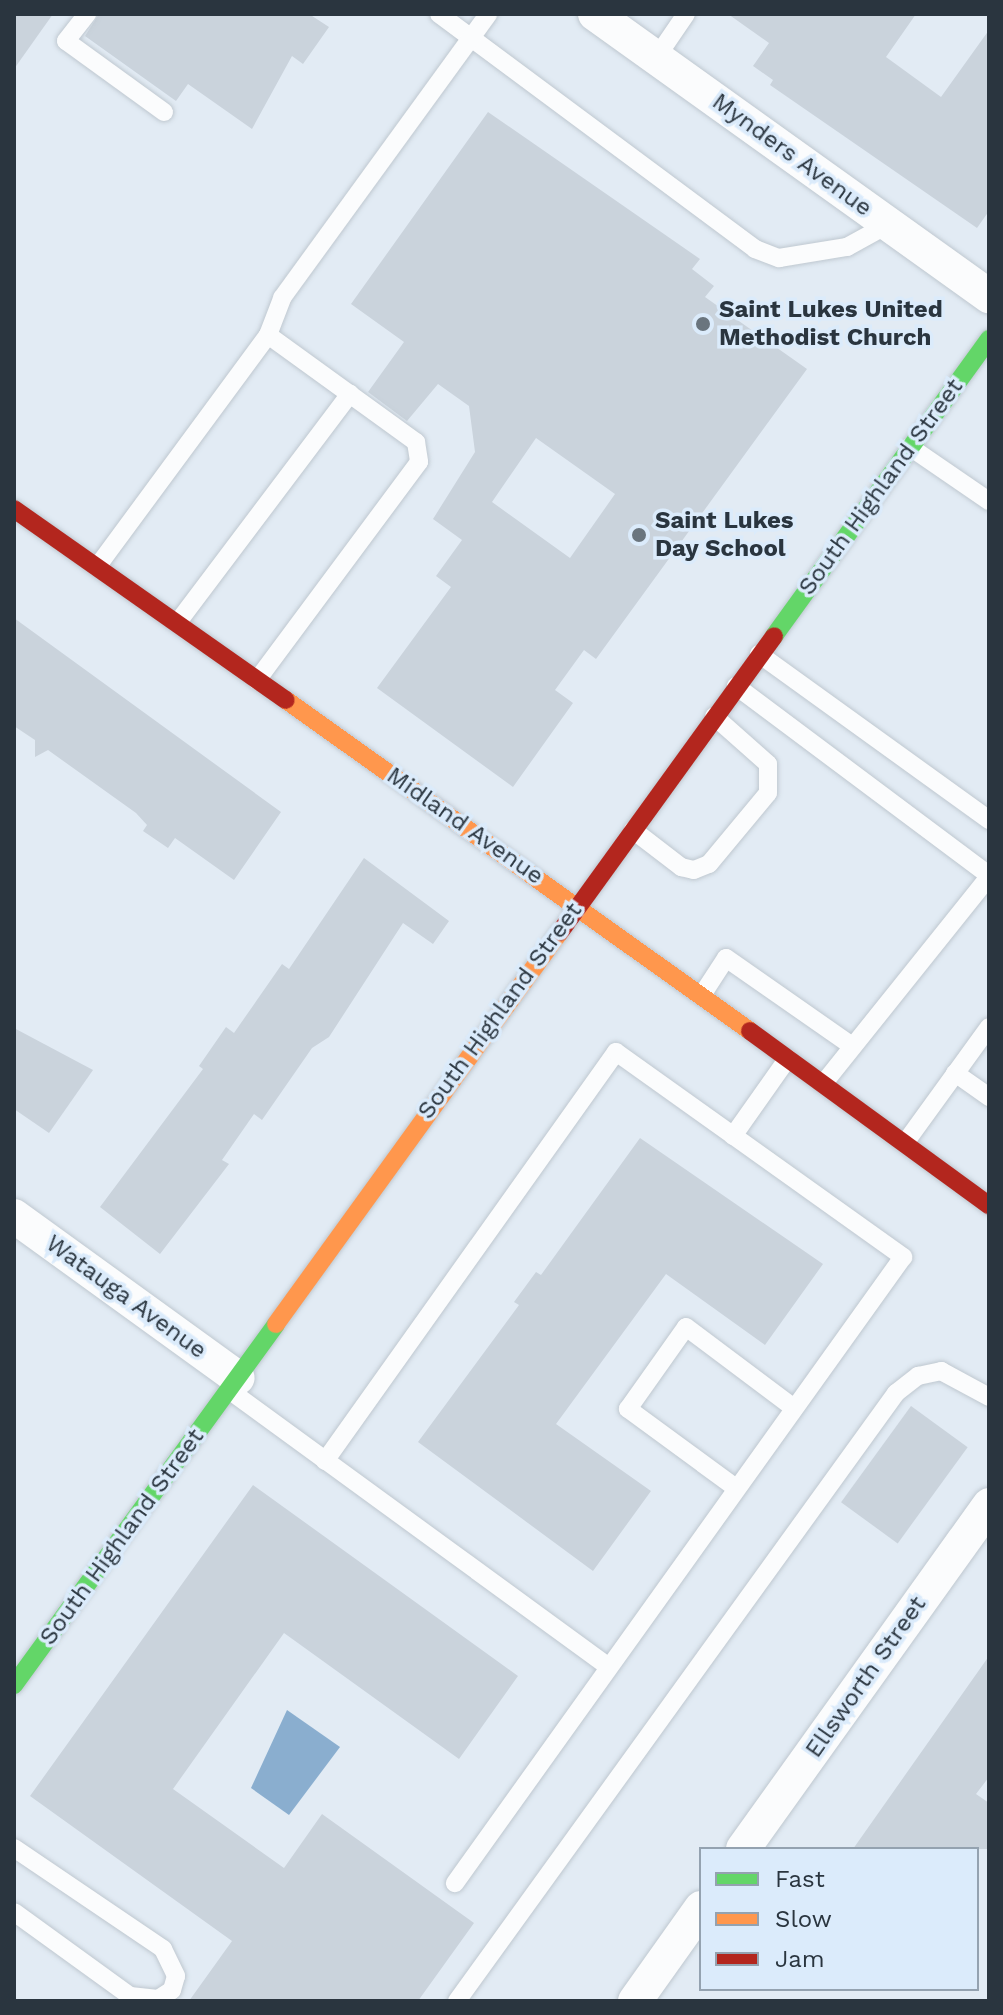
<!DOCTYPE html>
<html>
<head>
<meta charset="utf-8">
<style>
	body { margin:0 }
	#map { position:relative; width:1003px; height:2015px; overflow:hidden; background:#e2ebf4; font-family:"Work Sans",sans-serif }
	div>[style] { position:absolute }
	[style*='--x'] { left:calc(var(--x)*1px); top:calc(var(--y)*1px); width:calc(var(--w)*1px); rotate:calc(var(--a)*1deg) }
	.water>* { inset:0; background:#8aaecf }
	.building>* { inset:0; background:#cad3dc; transform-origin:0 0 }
	.roads { filter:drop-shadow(0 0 2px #bfc8d0) drop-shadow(0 0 2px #bfc8d0) }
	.lane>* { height:18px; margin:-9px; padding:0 9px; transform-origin:9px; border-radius:9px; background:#fbfcfd }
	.street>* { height:34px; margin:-17px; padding:0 17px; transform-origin:17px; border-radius:17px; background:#fbfcfd }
	.fast>* { height:18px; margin:-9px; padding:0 9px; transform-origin:9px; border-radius:9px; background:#63d668 }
	.slow>* { height:18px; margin:-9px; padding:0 9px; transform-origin:9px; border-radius:9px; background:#ff974d }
	.jam>* { height:18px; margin:-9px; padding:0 9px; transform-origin:9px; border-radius:9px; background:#b3261e }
	.dots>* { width:22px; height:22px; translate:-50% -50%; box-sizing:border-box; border:4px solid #dbebfb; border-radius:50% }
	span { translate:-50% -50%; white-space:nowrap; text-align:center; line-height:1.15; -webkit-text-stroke:7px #dbebfb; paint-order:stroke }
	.street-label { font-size:24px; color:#2a353f }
	.poi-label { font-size:24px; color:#2a353f; font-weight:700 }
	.left { translate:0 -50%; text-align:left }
	.frame { position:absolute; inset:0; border:16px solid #2a353f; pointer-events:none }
	.legend { position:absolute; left:699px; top:1847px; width:280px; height:144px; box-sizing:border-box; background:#dbebfb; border:2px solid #94a2b0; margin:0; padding:10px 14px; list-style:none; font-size:24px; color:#2a353f }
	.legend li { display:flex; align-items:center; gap:16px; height:40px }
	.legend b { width:40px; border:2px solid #94a2b0 }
</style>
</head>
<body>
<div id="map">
	<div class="water">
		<div style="clip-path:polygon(287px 1710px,340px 1747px,289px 1815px,251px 1788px)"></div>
	</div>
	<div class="building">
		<div style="clip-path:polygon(14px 14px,53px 14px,14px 69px)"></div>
		<div style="clip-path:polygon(99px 14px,309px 14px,329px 27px,303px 64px,292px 56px,252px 129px,188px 84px,176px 101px,85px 36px)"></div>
		<div style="clip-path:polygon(728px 14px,916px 14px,886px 57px,941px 97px,989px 30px,989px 211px,977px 228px,770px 85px,773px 80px,753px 66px,769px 43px)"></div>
		<div style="clip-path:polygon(evenodd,488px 112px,700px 259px,692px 269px,714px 286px,705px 297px,807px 369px,596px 659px,584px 650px,555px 690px,573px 703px,513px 787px,377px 688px,451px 587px,436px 576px,462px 540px,433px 519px,475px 452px,469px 406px,438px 384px,407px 421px,368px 392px,404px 342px,351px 304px,488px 112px,536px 438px,615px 494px,570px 558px,492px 502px,536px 438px)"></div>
		<div style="clip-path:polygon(14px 618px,281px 812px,234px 880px,175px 838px,168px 848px,143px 831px,147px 825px,136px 813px,48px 750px,35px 757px,35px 740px,14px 726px)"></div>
		<div style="clip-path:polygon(364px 858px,449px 921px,433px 944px,403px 923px,329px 1037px,312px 1048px,262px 1120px,254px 1114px,222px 1160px,229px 1164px,160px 1254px,100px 1207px,203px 1069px,199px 1066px,226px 1027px,234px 1033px,282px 964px,289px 969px)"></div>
		<div style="clip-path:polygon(14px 1028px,93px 1070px,49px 1133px,14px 1109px)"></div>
		<div style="clip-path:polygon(640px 1138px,823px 1264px,765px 1345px,666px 1274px,556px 1424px,651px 1491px,593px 1571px,418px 1442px,519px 1305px,514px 1302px,536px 1272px,541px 1275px)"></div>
		<div style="left:911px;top:1406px;width:70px;height:119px;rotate:36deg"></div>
		<div style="clip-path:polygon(253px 1485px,518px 1676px,459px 1759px,284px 1633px,173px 1789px,284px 1868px,322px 1814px,474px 1923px,418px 2001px,189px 2001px,232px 1941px,30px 1796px)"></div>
		<div style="clip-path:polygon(989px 1656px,989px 1777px,976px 1794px,989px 1803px,989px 1849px,853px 1849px)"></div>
	</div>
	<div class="roads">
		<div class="lane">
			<div style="--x:87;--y:14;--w:34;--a:128"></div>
			<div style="--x:66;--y:41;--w:121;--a:35.9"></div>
			<div style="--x:439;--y:14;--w:394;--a:36.6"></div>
			<div style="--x:755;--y:249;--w:26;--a:21"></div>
			<div style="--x:779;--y:258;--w:69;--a:-9.2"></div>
			<div style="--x:847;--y:247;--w:48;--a:-28.7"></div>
			<div style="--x:656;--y:58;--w:53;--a:-55.7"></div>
			<div style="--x:268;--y:335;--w:40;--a:-69"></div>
			<div style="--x:282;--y:298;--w:351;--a:-54"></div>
			<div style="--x:910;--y:447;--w:96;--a:34.4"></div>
			<div style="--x:97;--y:567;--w:288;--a:-53.6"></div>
			<div style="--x:268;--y:335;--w:183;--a:35.9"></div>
			<div style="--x:416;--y:442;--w:20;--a:81"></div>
			<div style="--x:419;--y:462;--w:272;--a:126.6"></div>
			<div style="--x:178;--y:622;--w:286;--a:-53"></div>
			<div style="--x:759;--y:654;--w:284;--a:35.8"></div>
			<div style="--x:736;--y:686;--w:316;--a:36.8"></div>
			<div style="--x:633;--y:830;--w:61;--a:37.6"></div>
			<div style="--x:681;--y:867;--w:13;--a:13"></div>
			<div style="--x:694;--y:870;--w:16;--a:-22"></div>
			<div style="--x:709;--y:864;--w:92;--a:-50.3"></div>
			<div style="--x:768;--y:793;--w:29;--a:-90"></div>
			<div style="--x:768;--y:764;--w:72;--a:-138.4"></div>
			<div style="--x:702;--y:995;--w:44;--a:-57"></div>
			<div style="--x:726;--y:958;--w:154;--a:34.9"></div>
			<div style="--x:955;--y:1073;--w:42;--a:35.2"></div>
			<div style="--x:823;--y:1084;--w:265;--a:-51.3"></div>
			<div style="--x:733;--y:1136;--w:95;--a:-54.8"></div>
			<div style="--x:905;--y:1143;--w:143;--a:-54.1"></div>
			<div style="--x:229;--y:1390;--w:468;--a:36.1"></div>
			<div style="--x:325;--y:1461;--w:502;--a:-54.57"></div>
			<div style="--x:616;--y:1052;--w:353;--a:35.5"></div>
			<div style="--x:903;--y:1257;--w:770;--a:125.59"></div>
			<div style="--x:736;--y:1488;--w:134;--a:-143.8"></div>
			<div style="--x:628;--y:1409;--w:100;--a:-54.7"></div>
			<div style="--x:686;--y:1327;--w:135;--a:36.9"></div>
			<div style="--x:14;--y:1848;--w:180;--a:34.1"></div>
			<div style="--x:163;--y:1949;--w:30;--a:64"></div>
			<div style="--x:176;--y:1976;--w:15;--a:106"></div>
			<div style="--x:172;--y:1990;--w:17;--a:147"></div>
			<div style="--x:158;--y:1999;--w:28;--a:-174"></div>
			<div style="--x:130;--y:1996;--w:143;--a:-144.1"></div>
			<div style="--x:457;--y:2001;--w:750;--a:-54.17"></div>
			<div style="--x:896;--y:1393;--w:28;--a:-38"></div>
			<div style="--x:918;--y:1376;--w:24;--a:-12"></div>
			<div style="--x:941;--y:1371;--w:55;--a:28.4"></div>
		</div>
		<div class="street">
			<div style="--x:595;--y:14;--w:485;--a:35.6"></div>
			<div style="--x:14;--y:1216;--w:276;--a:35.9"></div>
			<div style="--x:743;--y:1849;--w:423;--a:-54.4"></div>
			<div style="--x:635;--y:2001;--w:114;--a:-54.6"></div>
		</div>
		<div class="fast">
			<div style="--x:774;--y:636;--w:367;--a:-54.1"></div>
			<div style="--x:14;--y:1685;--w:446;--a:-54"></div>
		</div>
		<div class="slow">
			<div style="--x:286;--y:700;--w:570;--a:35.5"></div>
			<div style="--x:276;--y:1324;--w:484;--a:-54.1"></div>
		</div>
		<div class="jam">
			<div style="--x:14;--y:509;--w:332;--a:35.1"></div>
			<div style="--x:560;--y:932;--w:365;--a:-54.1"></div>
			<div style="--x:750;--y:1031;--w:296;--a:36.1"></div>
		</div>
	</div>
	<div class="dots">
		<div style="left:703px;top:324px;background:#6a757e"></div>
		<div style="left:639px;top:535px;background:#6a757e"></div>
	</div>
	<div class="street-label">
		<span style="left:792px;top:155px;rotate:36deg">Mynders Avenue</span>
		<span style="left:881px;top:487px;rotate:-54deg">South Highland Street</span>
		<span style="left:465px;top:826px;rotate:35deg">Midland Avenue</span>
		<span style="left:500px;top:1011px;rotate:-54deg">South Highland Street</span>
		<span style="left:126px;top:1297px;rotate:36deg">Watauga Avenue</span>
		<span style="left:122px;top:1537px;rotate:-54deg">South Highland Street</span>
		<span style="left:866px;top:1677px;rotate:-55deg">Ellsworth Street</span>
	</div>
	<div class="poi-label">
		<span class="left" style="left:719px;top:324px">Saint Lukes United<br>Methodist Church</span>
		<span class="left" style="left:655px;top:535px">Saint Lukes<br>Day School</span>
	</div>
	<div class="frame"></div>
	<ul class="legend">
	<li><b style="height:10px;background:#63d668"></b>Fast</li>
	<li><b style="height:10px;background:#ff974d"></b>Slow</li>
	<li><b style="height:10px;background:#b3261e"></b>Jam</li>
	</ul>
</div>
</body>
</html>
